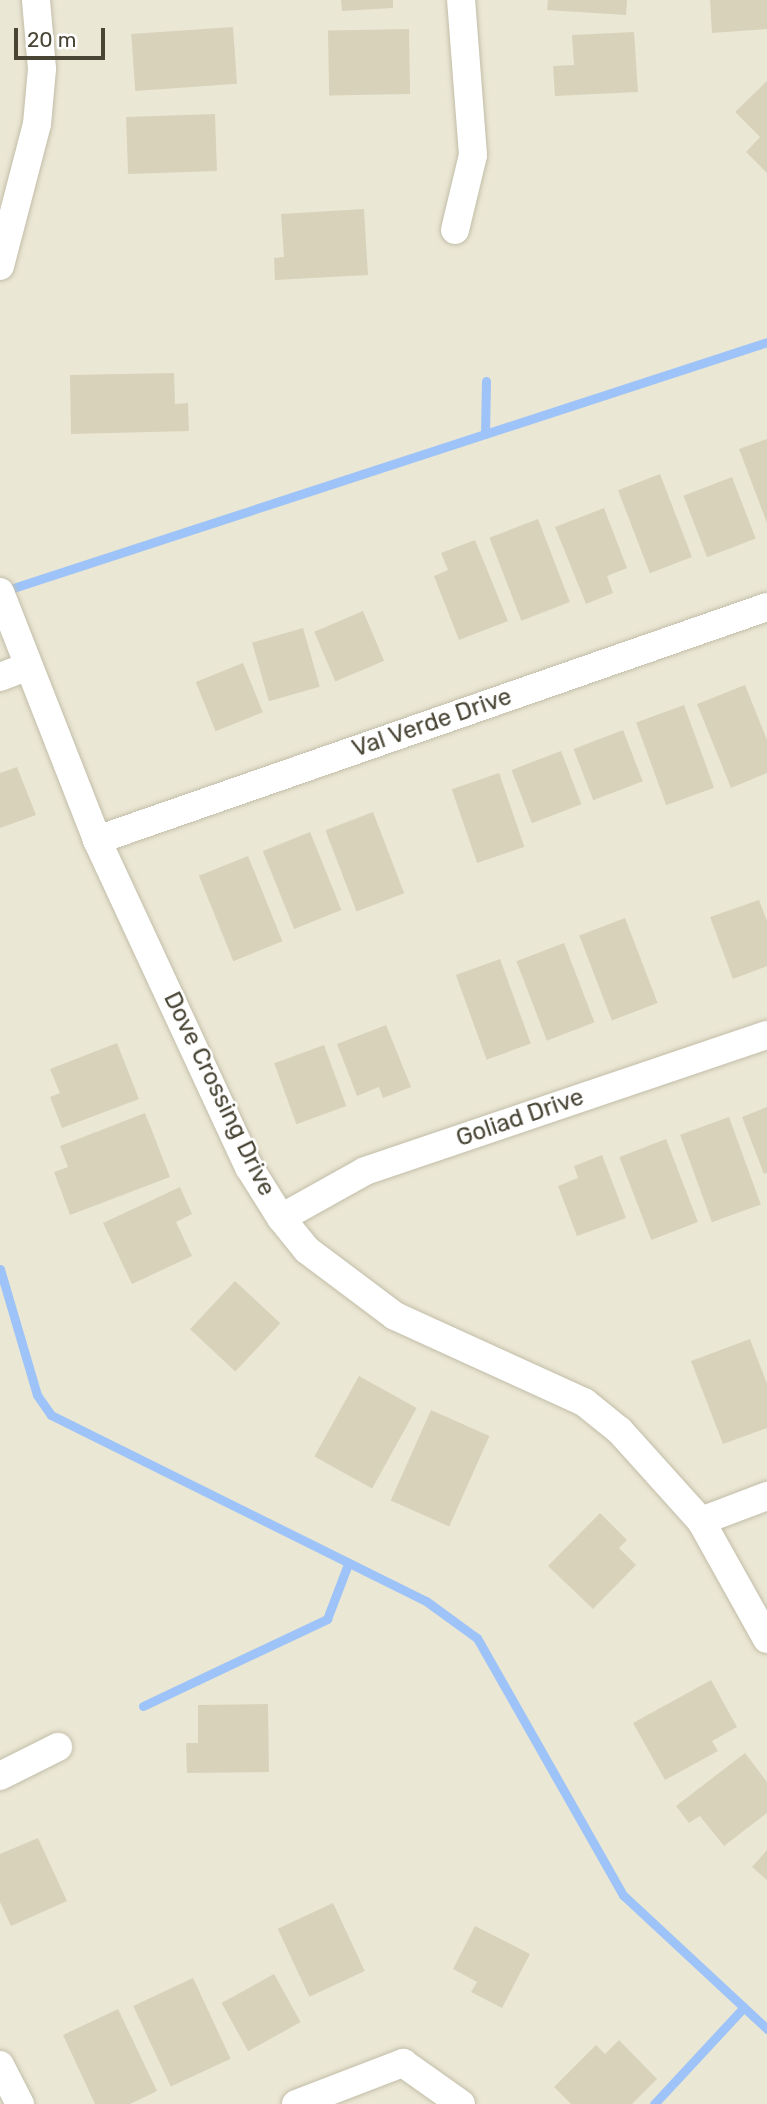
<!DOCTYPE html>
<html>
<head>
<meta charset="utf-8">
<style>
	body { margin:0 }
	#map { position:relative; width:767px; height:2104px; overflow:hidden; background:#f5f3e7; font-family:Rubik,sans-serif }
	div>[style] { position:absolute }
	[style*='--x'] { left:calc(var(--x)*1px); top:calc(var(--y)*1px); width:calc(var(--w)*1px); rotate:calc(var(--a)*1deg) }
	.residential>* { inset:0; background:#eae7d4; transform-origin:0 0 }
	.stream>* { height:9px; margin:-4.5px; padding:0 4.5px; transform-origin:4.5px; border-radius:4.5px; background:#9dc3f8 }
	.building>* { inset:0; background:#d8d2bb; transform-origin:0 0 }
	.roads { filter:drop-shadow(0 0 2px #c2bda8) drop-shadow(0 0 2px #c2bda8) }
	.minor>* { height:28px; margin:-14px; padding:0 14px; transform-origin:14px; border-radius:14px; background:#fff }
	span { translate:-50% -50%; white-space:nowrap; text-align:center; line-height:1.15; -webkit-text-stroke:5px #fff; paint-order:stroke }
	.street-label { font-size:24px; color:#494535 }
	.scale { position:absolute; left:14px; top:28px; width:91px; height:32px; box-sizing:border-box; border:4px solid #494535; border-top:0; padding-left:9px; font-size:21px; line-height:24px; white-space:nowrap; color:#494535; -webkit-text-stroke:5px #fff; paint-order:stroke }
</style>
</head>
<body>
<div id="map">
	<div class="residential">
		<div style="left:0;top:0;width:767px;height:2104px"></div>
	</div>
	<div class="stream">
		<div style="--x:485;--y:434;--w:53;--a:-88.9"></div>
		<div style="--x:4;--y:591;--w:803;--a:-18.07"></div>
		<div style="--x:0;--y:1269;--w:131;--a:73.6"></div>
		<div style="--x:37;--y:1395;--w:24;--a:55"></div>
		<div style="--x:51;--y:1415;--w:419;--a:26.4"></div>
		<div style="--x:426;--y:1601;--w:63;--a:36"></div>
		<div style="--x:477;--y:1638;--w:296;--a:60.4"></div>
		<div style="--x:623;--y:1895;--w:197;--a:42.9"></div>
		<div style="--x:143;--y:1706;--w:204;--a:-25.3"></div>
		<div style="--x:327;--y:1619;--w:59;--a:-69.1"></div>
		<div style="--x:654;--y:2104;--w:132;--a:-47.1"></div>
	</div>
	<div class="building">
		<div style="clip-path:polygon(341px 0,393px 0,393px 8px,342px 11px)"></div>
		<div style="clip-path:polygon(548px 0,627px 0,626px 15px,547px 10px)"></div>
		<div style="clip-path:polygon(710px 0,767px 0,767px 29px,712px 33px)"></div>
		<div style="left:233px;top:27px;width:57px;height:102px;rotate:86deg"></div>
		<div style="left:409px;top:29px;width:65px;height:81px;rotate:89deg"></div>
		<div style="clip-path:polygon(634px 32px,638px 92px,555px 96px,553px 66px,574px 65px,572px 35px)"></div>
		<div style="clip-path:polygon(767px 81px,767px 173px,746px 152px,760px 137px,735px 112px)"></div>
		<div style="left:215px;top:114px;width:57px;height:89px;rotate:88deg"></div>
		<div style="clip-path:polygon(364px 209px,368px 275px,275px 280px,274px 258px,284px 257px,281px 214px)"></div>
		<div style="clip-path:polygon(174px 373px,175px 404px,188px 403px,189px 431px,71px 434px,70px 375px)"></div>
		<div style="clip-path:polygon(767px 439px,767px 523px,739px 449px)"></div>
		<div style="left:660px;top:474px;width:89px;height:45px;rotate:69deg"></div>
		<div style="left:732px;top:477px;width:66px;height:52px;rotate:69deg"></div>
		<div style="clip-path:polygon(604px 508px,627px 568px,607px 576px,613px 593px,586px 604px,555px 527px)"></div>
		<div style="left:538px;top:519px;width:89px;height:52px;rotate:69deg"></div>
		<div style="clip-path:polygon(475px 540px,508px 621px,459px 640px,434px 576px,448px 570px,441px 553px)"></div>
		<div style="left:363px;top:611px;width:54px;height:53px;rotate:67deg"></div>
		<div style="left:303px;top:628px;width:61px;height:53px;rotate:74deg"></div>
		<div style="left:243px;top:663px;width:53px;height:51px;rotate:68deg"></div>
		<div style="clip-path:polygon(745px 685px,767px 740px,767px 773px,731px 788px,697px 704px)"></div>
		<div style="left:684px;top:705px;width:88px;height:51px;rotate:70deg"></div>
		<div style="left:623px;top:730px;width:55px;height:53px;rotate:69deg"></div>
		<div style="left:561px;top:751px;width:57px;height:53px;rotate:69deg"></div>
		<div style="clip-path:polygon(17px 767px,36px 815px,0 828px,0 773px)"></div>
		<div style="left:499px;top:773px;width:78px;height:50px;rotate:71deg"></div>
		<div style="left:373px;top:812px;width:87px;height:51px;rotate:69deg"></div>
		<div style="left:310px;top:832px;width:84px;height:51px;rotate:68deg"></div>
		<div style="left:248px;top:856px;width:92px;height:53px;rotate:68deg"></div>
		<div style="clip-path:polygon(759px 900px,767px 921px,767px 966px,733px 979px,710px 917px)"></div>
		<div style="left:625px;top:918px;width:91px;height:49px;rotate:69deg"></div>
		<div style="left:564px;top:943px;width:85px;height:51px;rotate:69deg"></div>
		<div style="left:500px;top:959px;width:90px;height:47px;rotate:70deg"></div>
		<div style="clip-path:polygon(386px 1025px,411px 1087px,383px 1098px,379px 1087px,357px 1096px,337px 1044px)"></div>
		<div style="clip-path:polygon(117px 1043px,139px 1099px,62px 1128px,50px 1097px,60px 1093px,50px 1069px)"></div>
		<div style="left:324px;top:1045px;width:65px;height:53px;rotate:70deg"></div>
		<div style="clip-path:polygon(767px 1107px,767px 1173px,764px 1174px,742px 1117px)"></div>
		<div style="clip-path:polygon(145px 1113px,170px 1177px,70px 1215px,54px 1172px,68px 1167px,60px 1146px)"></div>
		<div style="left:729px;top:1117px;width:93px;height:52px;rotate:70deg"></div>
		<div style="left:666px;top:1139px;width:89px;height:50px;rotate:69deg"></div>
		<div style="clip-path:polygon(602px 1155px,626px 1218px,577px 1236px,558px 1186px,578px 1178px,574px 1166px)"></div>
		<div style="clip-path:polygon(180px 1187px,192px 1214px,176px 1222px,192px 1256px,132px 1284px,103px 1223px)"></div>
		<div style="left:235px;top:1281px;width:62px;height:66px;rotate:43deg"></div>
		<div style="clip-path:polygon(750px 1339px,767px 1384px,767px 1428px,723px 1444px,691px 1361px)"></div>
		<div style="left:359px;top:1376px;width:66px;height:92px;rotate:29deg"></div>
		<div style="left:431px;top:1410px;width:64px;height:99px;rotate:24deg"></div>
		<div style="clip-path:polygon(600px 1513px,627px 1540px,619px 1548px,636px 1565px,593px 1609px,548px 1566px)"></div>
		<div style="clip-path:polygon(711px 1680px,737px 1727px,712px 1741px,718px 1751px,665px 1780px,633px 1723px)"></div>
		<div style="clip-path:polygon(268px 1704px,269px 1772px,187px 1773px,186px 1743px,198px 1743px,198px 1705px)"></div>
		<div style="clip-path:polygon(745px 1753px,767px 1782px,767px 1813px,724px 1846px,700px 1816px,689px 1823px,676px 1806px)"></div>
		<div style="clip-path:polygon(38px 1838px,67px 1901px,11px 1926px,0 1902px,0 1854px)"></div>
		<div style="clip-path:polygon(767px 1850px,767px 1880px,752px 1867px)"></div>
		<div style="left:333px;top:1903px;width:75px;height:61px;rotate:65deg"></div>
		<div style="clip-path:polygon(475px 1926px,530px 1954px,502px 2008px,471px 1992px,477px 1982px,453px 1969px)"></div>
		<div style="left:274px;top:1974px;width:55px;height:60px;rotate:61deg"></div>
		<div style="left:193px;top:1978px;width:89px;height:66px;rotate:65deg"></div>
		<div style="clip-path:polygon(118px 2009px,157px 2091px,130px 2104px,95px 2104px,63px 2035px)"></div>
		<div style="clip-path:polygon(619px 2040px,657px 2079px,632px 2104px,571px 2104px,554px 2087px,596px 2045px,605px 2054px)"></div>
	</div>
	<div class="roads">
		<div class="minor">
			<div style="--x:455;--y:230;--w:77;--a:-76.5"></div>
			<div style="--x:473;--y:155;--w:155;--a:-94.4"></div>
			<div style="--x:0;--y:266;--w:147;--a:-75.4"></div>
			<div style="--x:37;--y:124;--w:55;--a:-84.8"></div>
			<div style="--x:42;--y:69;--w:69;--a:-95"></div>
			<div style="--x:0;--y:592;--w:266;--a:68.6"></div>
			<div style="--x:97;--y:840;--w:361;--a:65.1"></div>
			<div style="--x:249;--y:1167;--w:60;--a:57.9"></div>
			<div style="--x:281;--y:1218;--w:41;--a:50.9"></div>
			<div style="--x:307;--y:1250;--w:110;--a:36.9"></div>
			<div style="--x:395;--y:1316;--w:208;--a:24.5"></div>
			<div style="--x:584;--y:1402;--w:46;--a:38.9"></div>
			<div style="--x:620;--y:1431;--w:121;--a:48"></div>
			<div style="--x:701;--y:1521;--w:135;--a:60.8"></div>
			<div style="--x:0;--y:677;--w:28;--a:-21"></div>
			<div style="--x:97;--y:840;--w:709;--a:-19.18"></div>
			<div style="--x:281;--y:1218;--w:96;--a:-29.2"></div>
			<div style="--x:365;--y:1171;--w:424;--a:-18.7"></div>
			<div style="--x:701;--y:1521;--w:71;--a:-20.7"></div>
			<div style="--x:0;--y:1776;--w:65;--a:-26.6"></div>
			<div style="--x:0;--y:2065;--w:44;--a:62.9"></div>
			<div style="--x:296;--y:2104;--w:115;--a:-21"></div>
			<div style="--x:403;--y:2063;--w:71;--a:35.3"></div>
		</div>
	</div>
	<div class="street-label">
		<span style="left:432px;top:723px;rotate:-19deg">Val Verde Drive</span>
		<span style="left:219px;top:1094px;rotate:64deg">Dove Crossing Drive</span>
		<span style="left:520px;top:1118px;rotate:-19deg">Goliad Drive</span>
	</div>
	<div class="scale">20 m</div>
</div>
</body>
</html>
